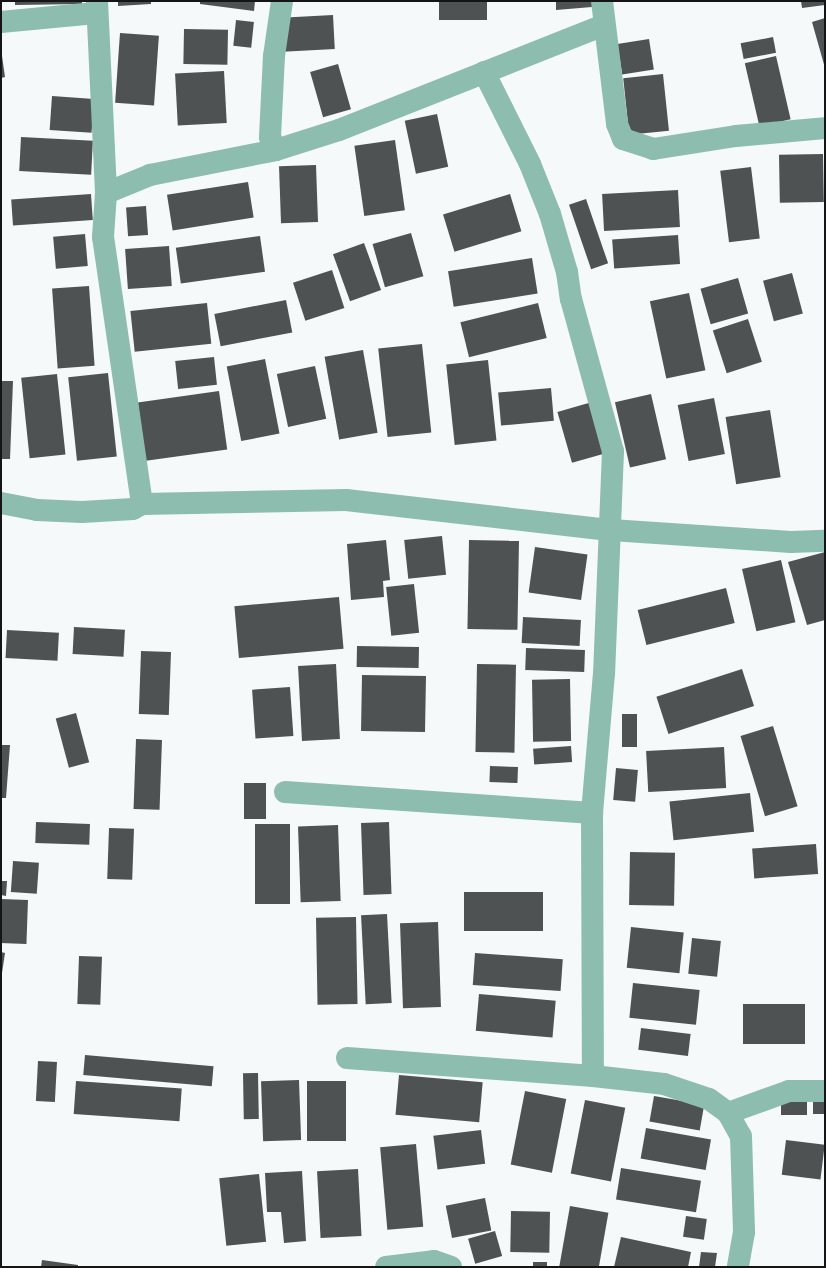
<!DOCTYPE html>
<html>
<head>
<meta charset="utf-8">
<style>
	body { margin:0 }
	#map { position:relative; width:826px; height:1268px; overflow:hidden; background:#f5f9f9; font-family:Roboto,sans-serif }
	div>[style] { position:absolute }
	[style*='--x'] { left:calc(var(--x)*1px); top:calc(var(--y)*1px); width:calc(var(--w)*1px); rotate:calc(var(--a)*1deg) }
	.building>* { inset:0; background:#4f5253; transform-origin:0 0 }
	.minor>* { height:22px; margin:-11px; padding:0 11px; transform-origin:11px; border-radius:11px; background:#8dbdae }
	span { translate:-50% -50%; white-space:nowrap; text-align:center; line-height:1.15; -webkit-text-stroke:4px #fff; paint-order:stroke }
	.frame { position:absolute; inset:0; border:2px solid #141616; pointer-events:none }
</style>
</head>
<body>
<div id="map">
	<div class="building">
		<div style="clip-path:polygon(15px 1px,82px 1px,82px 4px,15px 5px)"></div>
		<div style="clip-path:polygon(118px 1px,151px 1px,151px 4px,118px 6px)"></div>
		<div style="clip-path:polygon(200px 1px,255px 1px,254px 11px,200px 4px)"></div>
		<div style="left:439px;top:1px;width:48px;height:19px"></div>
		<div style="clip-path:polygon(556px 1px,592px 1px,592px 7px,556px 10px)"></div>
		<div style="clip-path:polygon(801px 1px,825px 1px,825px 5px,802px 8px)"></div>
		<div style="left:333px;top:15px;width:34px;height:52px;rotate:87deg"></div>
		<div style="clip-path:polygon(825px 18px,825px 68px,812px 22px)"></div>
		<div style="left:236px;top:20px;width:18px;height:26px;rotate:6deg"></div>
		<div style="left:184px;top:29px;width:44px;height:35px;rotate:1deg"></div>
		<div style="left:120px;top:33px;width:39px;height:70px;rotate:4deg"></div>
		<div style="left:773px;top:37px;width:16px;height:33px;rotate:79deg"></div>
		<div style="left:649px;top:39px;width:31px;height:32px;rotate:81deg"></div>
		<div style="clip-path:polygon(1px 49px,5px 77px,1px 78px)"></div>
		<div style="left:776px;top:56px;width:65px;height:32px;rotate:77deg"></div>
		<div style="left:338px;top:64px;width:47px;height:29px;rotate:74deg"></div>
		<div style="left:224px;top:71px;width:52px;height:49px;rotate:87deg"></div>
		<div style="left:663px;top:74px;width:57px;height:40px;rotate:84deg"></div>
		<div style="left:52px;top:96px;width:42px;height:34px;rotate:4deg"></div>
		<div style="left:437px;top:114px;width:54px;height:33px;rotate:78deg"></div>
		<div style="left:21px;top:137px;width:72px;height:34px;rotate:3deg"></div>
		<div style="left:395px;top:140px;width:71px;height:41px;rotate:82deg"></div>
		<div style="left:823px;top:154px;width:48px;height:44px;rotate:89deg"></div>
		<div style="left:316px;top:165px;width:57px;height:37px;rotate:88deg"></div>
		<div style="left:751px;top:167px;width:72px;height:31px;rotate:83deg"></div>
		<div style="left:248px;top:182px;width:36px;height:82px;rotate:81deg"></div>
		<div style="left:678px;top:190px;width:37px;height:76px;rotate:87deg"></div>
		<div style="left:91px;top:194px;width:26px;height:80px;rotate:86deg"></div>
		<div style="left:510px;top:194px;width:39px;height:70px;rotate:73deg"></div>
		<div style="left:586px;top:199px;width:68px;height:18px;rotate:71deg"></div>
		<div style="left:146px;top:206px;width:29px;height:20px;rotate:86deg"></div>
		<div style="left:411px;top:233px;width:45px;height:40px;rotate:74deg"></div>
		<div style="left:85px;top:234px;width:32px;height:32px;rotate:85deg"></div>
		<div style="left:678px;top:235px;width:29px;height:66px;rotate:86deg"></div>
		<div style="left:260px;top:236px;width:36px;height:85px;rotate:82deg"></div>
		<div style="left:364px;top:243px;width:50px;height:33px;rotate:70deg"></div>
		<div style="left:169px;top:246px;width:40px;height:44px;rotate:86deg"></div>
		<div style="left:532px;top:258px;width:36px;height:85px;rotate:81deg"></div>
		<div style="left:332px;top:270px;width:40px;height:41px;rotate:72deg"></div>
		<div style="left:792px;top:273px;width:42px;height:30px;rotate:75deg"></div>
		<div style="left:738px;top:278px;width:37px;height:39px;rotate:74deg"></div>
		<div style="left:89px;top:286px;width:80px;height:37px;rotate:86deg"></div>
		<div style="left:689px;top:293px;width:79px;height:40px;rotate:78deg"></div>
		<div style="left:286px;top:300px;width:33px;height:73px;rotate:79deg"></div>
		<div style="left:207px;top:303px;width:41px;height:77px;rotate:84deg"></div>
		<div style="left:538px;top:303px;width:36px;height:80px;rotate:76deg"></div>
		<div style="left:748px;top:319px;width:45px;height:37px;rotate:72deg"></div>
		<div style="left:422px;top:344px;width:89px;height:44px;rotate:84deg"></div>
		<div style="left:363px;top:350px;width:84px;height:39px;rotate:80deg"></div>
		<div style="left:214px;top:357px;width:28px;height:39px;rotate:84deg"></div>
		<div style="left:265px;top:359px;width:76px;height:39px;rotate:79deg"></div>
		<div style="left:488px;top:360px;width:81px;height:42px;rotate:84deg"></div>
		<div style="left:315px;top:366px;width:54px;height:39px;rotate:78deg"></div>
		<div style="left:108px;top:373px;width:84px;height:40px;rotate:84deg"></div>
		<div style="left:57px;top:374px;width:81px;height:36px;rotate:84deg"></div>
		<div style="clip-path:polygon(1px 381px,13px 381px,10px 459px,1px 459px)"></div>
		<div style="left:551px;top:388px;width:33px;height:53px;rotate:85deg"></div>
		<div style="left:219px;top:391px;width:59px;height:82px;rotate:82deg"></div>
		<div style="left:651px;top:394px;width:67px;height:37px;rotate:77deg"></div>
		<div style="left:714px;top:398px;width:57px;height:37px;rotate:79deg"></div>
		<div style="left:592px;top:402px;width:53px;height:36px;rotate:74deg"></div>
		<div style="left:770px;top:410px;width:68px;height:45px;rotate:81deg"></div>
		<div style="left:442px;top:536px;width:39px;height:38px;rotate:84deg"></div>
		<div style="clip-path:polygon(386px 540px,390px 580px,383px 581px,384px 597px,351px 600px,347px 544px)"></div>
		<div style="left:469px;top:540px;width:50px;height:89px;rotate:1deg"></div>
		<div style="left:535px;top:547px;width:53px;height:46px;rotate:8deg"></div>
		<div style="clip-path:polygon(825px 552px,825px 620px,807px 625px,788px 562px)"></div>
		<div style="left:781px;top:560px;width:64px;height:40px;rotate:77deg"></div>
		<div style="left:414px;top:584px;width:49px;height:28px;rotate:84deg"></div>
		<div style="left:726px;top:588px;width:36px;height:91px;rotate:76deg"></div>
		<div style="left:339px;top:597px;width:52px;height:105px;rotate:85deg"></div>
		<div style="left:523px;top:617px;width:58px;height:26px;rotate:3deg"></div>
		<div style="left:74px;top:627px;width:51px;height:27px;rotate:3deg"></div>
		<div style="left:7px;top:630px;width:52px;height:28px;rotate:3deg"></div>
		<div style="left:357px;top:646px;width:62px;height:21px;rotate:1deg"></div>
		<div style="left:526px;top:648px;width:59px;height:22px;rotate:2deg"></div>
		<div style="left:141px;top:651px;width:30px;height:63px;rotate:2deg"></div>
		<div style="left:336px;top:664px;width:75px;height:38px;rotate:87deg"></div>
		<div style="left:477px;top:664px;width:39px;height:88px;rotate:1deg"></div>
		<div style="left:742px;top:669px;width:39px;height:90px;rotate:72deg"></div>
		<div style="left:362px;top:675px;width:64px;height:56px;rotate:1deg"></div>
		<div style="left:570px;top:679px;width:62px;height:38px;rotate:89deg"></div>
		<div style="left:290px;top:687px;width:49px;height:38px;rotate:86deg"></div>
		<div style="left:76px;top:713px;width:51px;height:21px;rotate:75deg"></div>
		<div style="left:622px;top:714px;width:15px;height:33px"></div>
		<div style="left:773px;top:726px;width:84px;height:34px;rotate:73deg"></div>
		<div style="left:136px;top:739px;width:26px;height:70px;rotate:2deg"></div>
		<div style="clip-path:polygon(1px 745px,10px 745px,6px 798px,1px 798px)"></div>
		<div style="left:571px;top:746px;width:16px;height:38px;rotate:86deg"></div>
		<div style="left:724px;top:747px;width:41px;height:78px;rotate:87deg"></div>
		<div style="left:490px;top:766px;width:28px;height:16px;rotate:2deg"></div>
		<div style="left:616px;top:768px;width:22px;height:32px;rotate:5deg"></div>
		<div style="left:244px;top:783px;width:22px;height:36px"></div>
		<div style="left:750px;top:793px;width:39px;height:81px;rotate:84deg"></div>
		<div style="left:36px;top:822px;width:54px;height:21px;rotate:2deg"></div>
		<div style="left:389px;top:822px;width:72px;height:28px;rotate:88deg"></div>
		<div style="left:255px;top:824px;width:35px;height:80px"></div>
		<div style="left:338px;top:825px;width:76px;height:40px;rotate:88deg"></div>
		<div style="left:109px;top:828px;width:25px;height:51px;rotate:2deg"></div>
		<div style="left:816px;top:844px;width:30px;height:64px;rotate:86deg"></div>
		<div style="left:630px;top:852px;width:45px;height:53px;rotate:1deg"></div>
		<div style="left:13px;top:861px;width:26px;height:31px;rotate:4deg"></div>
		<div style="clip-path:polygon(1px 881px,7px 881px,6px 896px,1px 895px)"></div>
		<div style="left:464px;top:892px;width:79px;height:39px"></div>
		<div style="left:1px;top:899px;width:27px;height:44px;rotate:2deg"></div>
		<div style="left:387px;top:914px;width:89px;height:26px;rotate:87deg"></div>
		<div style="left:356px;top:917px;width:87px;height:40px;rotate:89deg"></div>
		<div style="left:438px;top:922px;width:85px;height:38px;rotate:88deg"></div>
		<div style="left:631px;top:927px;width:53px;height:41px;rotate:6deg"></div>
		<div style="left:692px;top:938px;width:29px;height:36px;rotate:6deg"></div>
		<div style="clip-path:polygon(1px 952px,5px 953px,2px 973px,1px 973px)"></div>
		<div style="left:475px;top:953px;width:88px;height:32px;rotate:4deg"></div>
		<div style="left:79px;top:956px;width:23px;height:48px;rotate:2deg"></div>
		<div style="left:633px;top:983px;width:67px;height:35px;rotate:6deg"></div>
		<div style="left:479px;top:994px;width:77px;height:37px;rotate:5deg"></div>
		<div style="left:743px;top:1004px;width:62px;height:40px"></div>
		<div style="left:641px;top:1028px;width:50px;height:22px;rotate:7deg"></div>
		<div style="left:85px;top:1055px;width:129px;height:20px;rotate:5deg"></div>
		<div style="left:38px;top:1061px;width:19px;height:40px;rotate:3deg"></div>
		<div style="left:258px;top:1073px;width:46px;height:15px;rotate:89deg"></div>
		<div style="left:399px;top:1075px;width:84px;height:40px;rotate:5deg"></div>
		<div style="left:299px;top:1080px;width:60px;height:38px;rotate:88deg"></div>
		<div style="left:76px;top:1081px;width:106px;height:33px;rotate:4deg"></div>
		<div style="left:307px;top:1081px;width:39px;height:60px"></div>
		<div style="left:525px;top:1091px;width:42px;height:75px;rotate:11deg"></div>
		<div style="left:813px;top:1095px;width:12px;height:19px"></div>
		<div style="left:654px;top:1096px;width:51px;height:26px;rotate:10deg"></div>
		<div style="left:781px;top:1096px;width:26px;height:19px"></div>
		<div style="left:585px;top:1100px;width:41px;height:75px;rotate:11deg"></div>
		<div style="left:646px;top:1128px;width:66px;height:31px;rotate:10deg"></div>
		<div style="left:481px;top:1130px;width:34px;height:48px;rotate:83deg"></div>
		<div style="left:786px;top:1140px;width:39px;height:35px;rotate:7deg"></div>
		<div style="left:416px;top:1144px;width:83px;height:36px;rotate:85deg"></div>
		<div style="left:621px;top:1168px;width:81px;height:32px;rotate:9deg"></div>
		<div style="left:358px;top:1169px;width:67px;height:41px;rotate:87deg"></div>
		<div style="clip-path:polygon(302px 1171px,306px 1241px,284px 1243px,281px 1212px,267px 1212px,265px 1173px)"></div>
		<div style="left:259px;top:1174px;width:68px;height:40px;rotate:84deg"></div>
		<div style="left:485px;top:1198px;width:33px;height:40px;rotate:79deg"></div>
		<div style="left:570px;top:1206px;width:39px;height:62px;rotate:10deg"></div>
		<div style="left:511px;top:1211px;width:39px;height:41px;rotate:1deg"></div>
		<div style="left:686px;top:1216px;width:21px;height:21px;rotate:8deg"></div>
		<div style="left:495px;top:1231px;width:26px;height:28px;rotate:74deg"></div>
		<div style="clip-path:polygon(621px 1237px,691px 1252px,688px 1267px,614px 1267px)"></div>
		<div style="clip-path:polygon(701px 1252px,717px 1253px,715px 1267px,699px 1267px)"></div>
		<div style="clip-path:polygon(42px 1260px,78px 1265px,78px 1267px,41px 1267px)"></div>
		<div style="left:533px;top:1262px;width:14px;height:5px"></div>
	</div>
	<div class="minor">
		<div style="--x:97;--y:1;--w:192;--a:87.3"></div>
		<div style="--x:602;--y:1;--w:124;--a:83"></div>
		<div style="--x:617;--y:124;--w:16;--a:68"></div>
		<div style="--x:623;--y:139;--w:32;--a:18"></div>
		<div style="--x:653;--y:149;--w:84;--a:-8.9"></div>
		<div style="--x:736;--y:136;--w:89;--a:-5.1"></div>
		<div style="--x:1;--y:22;--w:95;--a:-5.4"></div>
		<div style="--x:484;--y:72;--w:103;--a:63.4"></div>
		<div style="--x:530;--y:164;--w:54;--a:68.2"></div>
		<div style="--x:550;--y:214;--w:60;--a:73.7"></div>
		<div style="--x:567;--y:272;--w:27;--a:82"></div>
		<div style="--x:571;--y:299;--w:158;--a:74.6"></div>
		<div style="--x:613;--y:451;--w:222;--a:92.3"></div>
		<div style="--x:604;--y:673;--w:141;--a:94.9"></div>
		<div style="--x:592;--y:813;--w:263;--a:89.8"></div>
		<div style="--x:276;--y:150;--w:14;--a:-115"></div>
		<div style="--x:270;--y:137;--w:81;--a:-87.2"></div>
		<div style="--x:274;--y:56;--w:56;--a:-81.7"></div>
		<div style="--x:1;--y:503;--w:37;--a:11"></div>
		<div style="--x:37;--y:510;--w:45;--a:2.5"></div>
		<div style="--x:82;--y:512;--w:51;--a:-3.4"></div>
		<div style="--x:133;--y:509;--w:10;--a:-29"></div>
		<div style="--x:142;--y:504;--w:204;--a:-1.1"></div>
		<div style="--x:346;--y:500;--w:267;--a:6.5"></div>
		<div style="--x:611;--y:530;--w:180;--a:3.8"></div>
		<div style="--x:791;--y:542;--w:34;--a:-2"></div>
		<div style="--x:142;--y:504;--w:270;--a:-98.3"></div>
		<div style="--x:103;--y:237;--w:44;--a:-86.1"></div>
		<div style="--x:106;--y:193;--w:48;--a:-22.2"></div>
		<div style="--x:150;--y:175;--w:128;--a:-11.2"></div>
		<div style="--x:276;--y:150;--w:66;--a:-17.6"></div>
		<div style="--x:339;--y:130;--w:285;--a:-21.6"></div>
		<div style="--x:285;--y:792;--w:308;--a:3.9"></div>
		<div style="--x:347;--y:1058;--w:247;--a:4.2"></div>
		<div style="--x:593;--y:1076;--w:71;--a:6.4"></div>
		<div style="--x:664;--y:1084;--w:47;--a:18.4"></div>
		<div style="--x:709;--y:1099;--w:24;--a:36"></div>
		<div style="--x:728;--y:1113;--w:26;--a:61"></div>
		<div style="--x:741;--y:1136;--w:96;--a:88.2"></div>
		<div style="--x:744;--y:1232;--w:36;--a:100"></div>
		<div style="--x:728;--y:1113;--w:65;--a:-19.8"></div>
		<div style="--x:789;--y:1091;--w:36;--a:0"></div>
		<div style="--x:386;--y:1267;--w:48;--a:-7.1"></div>
		<div style="--x:434;--y:1261;--w:18;--a:19"></div>
	</div>
	<div class="frame"></div>
</div>
</body>
</html>
